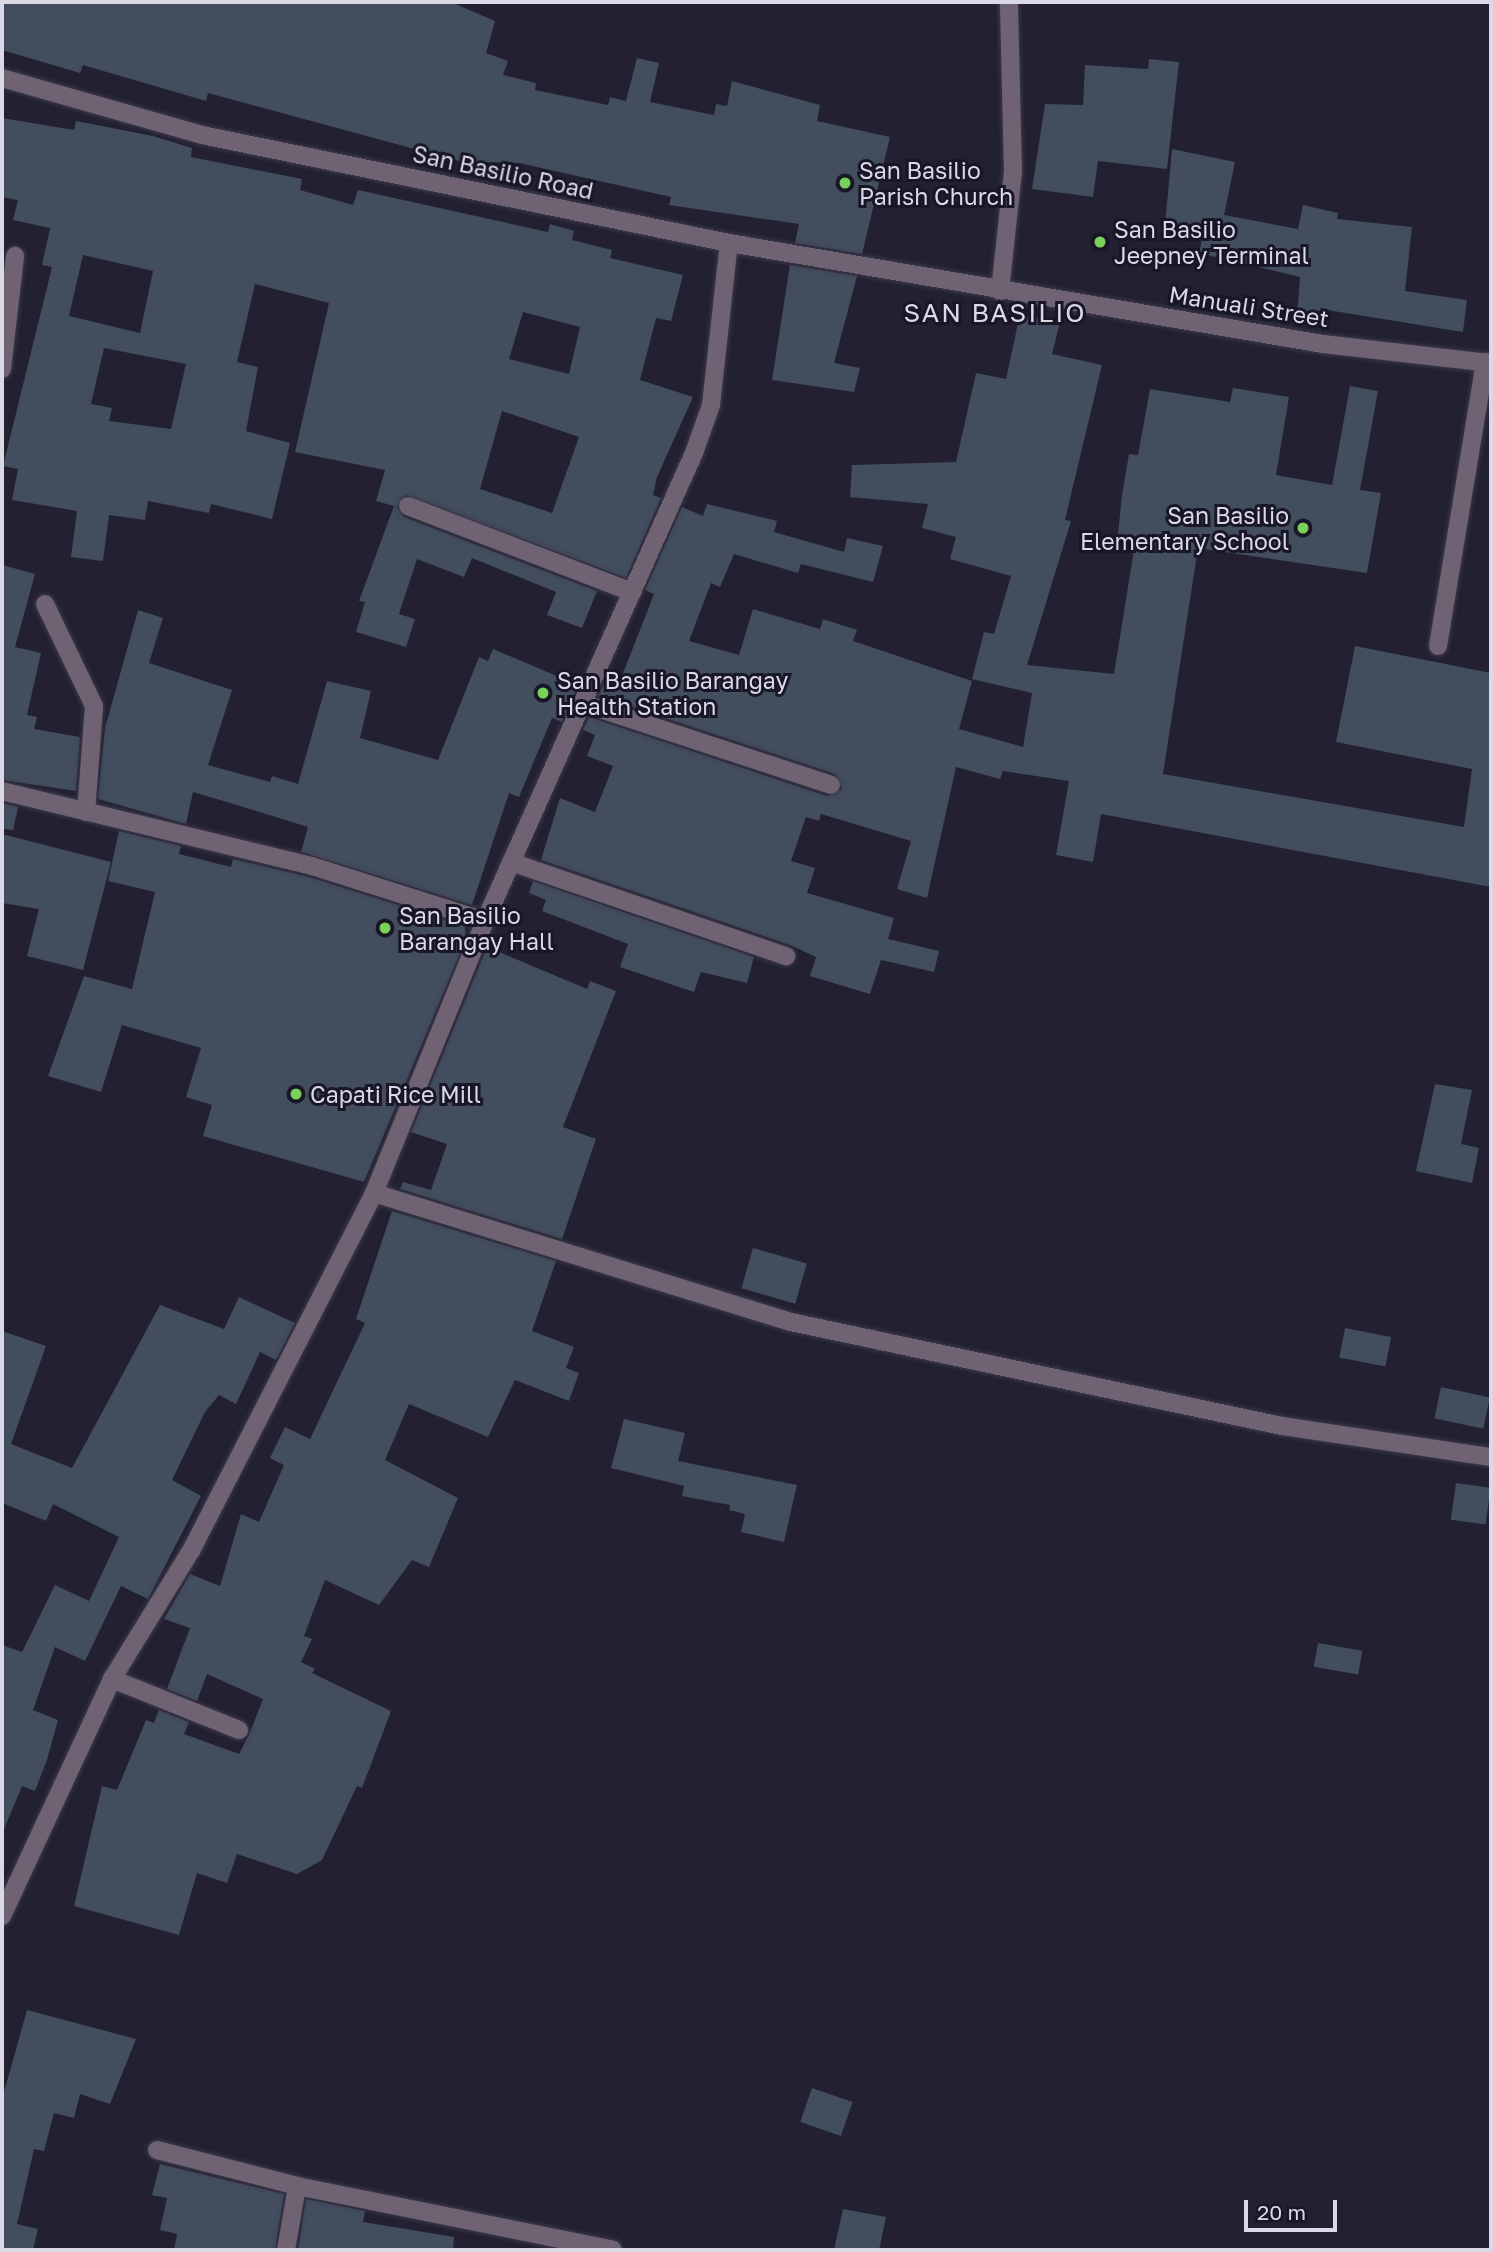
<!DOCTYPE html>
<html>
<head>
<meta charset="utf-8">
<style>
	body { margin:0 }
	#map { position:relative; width:1493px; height:2252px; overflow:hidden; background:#222031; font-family:"Golos Text",sans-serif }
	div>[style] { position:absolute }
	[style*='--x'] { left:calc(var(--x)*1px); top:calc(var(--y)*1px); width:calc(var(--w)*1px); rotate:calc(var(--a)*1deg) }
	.building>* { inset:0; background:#424d5e; transform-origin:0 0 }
	.roads { filter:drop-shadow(0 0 2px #3c3a4a) drop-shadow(0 0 2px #3c3a4a) }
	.minor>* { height:18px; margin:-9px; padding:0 9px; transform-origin:9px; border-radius:9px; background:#6f6272 }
	.dots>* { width:19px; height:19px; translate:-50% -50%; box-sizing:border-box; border:4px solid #191727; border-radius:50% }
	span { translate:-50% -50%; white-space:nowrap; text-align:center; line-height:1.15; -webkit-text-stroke:6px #191727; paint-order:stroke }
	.poi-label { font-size:23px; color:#dad9e5 }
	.left { translate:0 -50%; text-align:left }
	.right { translate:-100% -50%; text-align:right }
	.street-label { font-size:23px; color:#dad9e5 }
	.quarter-label { font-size:26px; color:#dad9e5; letter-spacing:2px }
	.frame { position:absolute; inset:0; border:4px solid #dad9e5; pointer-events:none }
	.scale { position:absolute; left:1244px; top:2200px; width:93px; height:32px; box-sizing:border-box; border:4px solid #dad9e5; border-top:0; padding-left:9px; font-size:21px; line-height:24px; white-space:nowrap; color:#dad9e5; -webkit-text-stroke:5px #191727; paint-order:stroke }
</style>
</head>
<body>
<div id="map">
	<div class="building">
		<div style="clip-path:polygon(2px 2px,451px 2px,495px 21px,486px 53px,508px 61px,503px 75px,536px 83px,535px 90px,608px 105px,610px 97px,626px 101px,637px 58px,659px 63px,650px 102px,714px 115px,716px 104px,727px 106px,732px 81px,820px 105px,817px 121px,890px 137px,862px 254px,795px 243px,799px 224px,669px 205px,671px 197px,519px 163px,459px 161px,208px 93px,206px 101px,83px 65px,80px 73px,2px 50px)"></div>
		<div style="clip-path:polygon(1149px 59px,1179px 62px,1167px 169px,1098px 161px,1093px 197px,1032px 189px,1045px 104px,1083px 105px,1085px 65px,1148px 69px)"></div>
		<div style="clip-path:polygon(evenodd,2px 118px,74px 130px,76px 121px,153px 136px,192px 148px,191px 157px,302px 179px,300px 190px,353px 205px,358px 190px,548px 232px,550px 224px,574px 231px,572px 240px,612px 250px,610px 258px,683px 275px,671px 321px,656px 318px,640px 380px,693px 397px,657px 477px,653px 495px,661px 498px,626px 578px,406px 495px,397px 507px,404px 517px,597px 591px,582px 628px,547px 615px,556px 592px,472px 558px,464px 577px,417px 559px,399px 614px,415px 619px,406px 647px,356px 632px,365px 602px,359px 601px,394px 506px,376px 501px,385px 470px,295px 452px,329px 303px,255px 284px,237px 362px,258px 367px,246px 431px,290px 443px,272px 519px,211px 504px,209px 513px,148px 501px,145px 520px,109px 515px,103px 561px,71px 557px,77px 511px,12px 500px,18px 469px,3px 466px,52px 267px,42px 265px,50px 228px,13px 220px,18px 200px,2px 197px,2px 118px,83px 255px,153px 271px,140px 333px,69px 316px,83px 255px,2px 118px,523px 312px,580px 327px,569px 374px,509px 359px,523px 312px,2px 118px,104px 348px,186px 364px,171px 429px,109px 421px,112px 408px,91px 404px,104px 348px,2px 118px,502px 411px,579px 437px,552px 513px,480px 489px,502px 411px)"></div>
		<div style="clip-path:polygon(1172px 149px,1235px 162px,1224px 215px,1298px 229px,1303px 205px,1338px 213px,1337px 219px,1412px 227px,1405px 291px,1467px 300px,1463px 332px,1321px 309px,1320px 320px,1297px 318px,1300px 277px,1199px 253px,1202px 239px,1164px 235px)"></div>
		<div style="clip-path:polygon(790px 265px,857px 276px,834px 363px,860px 368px,854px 392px,772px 380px)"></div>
		<div style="clip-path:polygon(1020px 314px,1060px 322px,1052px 354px,1102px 365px,1065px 520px,1071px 521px,1027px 665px,1114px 674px,1136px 537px,1118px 534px,1122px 495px,1129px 454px,1138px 455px,1150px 389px,1230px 402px,1233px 388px,1289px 397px,1276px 475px,1332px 485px,1350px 386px,1378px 391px,1360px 490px,1381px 493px,1367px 573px,1198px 548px,1163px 774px,1464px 827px,1472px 769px,1336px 742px,1355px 646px,1491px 673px,1491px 887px,1101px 814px,1093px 862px,1056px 855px,1069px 781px,1003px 771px,1000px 779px,956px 767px,927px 898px,897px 889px,911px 841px,821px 814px,819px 821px,806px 817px,791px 861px,815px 868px,807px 893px,894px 918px,888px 939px,939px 951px,934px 972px,881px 960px,870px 994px,810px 976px,816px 957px,790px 945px,541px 860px,560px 798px,595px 812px,613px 766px,587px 756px,595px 735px,583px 730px,589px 717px,827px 796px,842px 789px,835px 774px,598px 696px,607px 676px,620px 681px,654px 594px,645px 590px,682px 507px,703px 516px,707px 504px,777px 521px,774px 532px,844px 552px,847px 538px,883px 546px,873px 582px,801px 564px,798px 573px,734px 554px,720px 587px,711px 583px,689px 641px,739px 655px,753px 609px,820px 629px,823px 619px,857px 630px,853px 641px,972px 681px,959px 729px,1023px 747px,1032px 693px,972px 679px,984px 632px,994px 634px,1011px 576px,950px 559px,956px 537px,922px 528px,928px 504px,850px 497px,852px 465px,956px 462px,976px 373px,1006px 379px)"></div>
		<div style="clip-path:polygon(2px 565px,35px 574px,15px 647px,41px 653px,27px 715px,37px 717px,34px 729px,80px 737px,76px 791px,2px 780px)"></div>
		<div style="clip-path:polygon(138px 610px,163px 618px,149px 663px,232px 690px,208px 765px,270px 782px,272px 776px,298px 784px,327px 681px,371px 691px,360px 738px,438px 760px,479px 657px,488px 661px,493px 649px,578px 685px,562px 722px,552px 718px,519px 797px,509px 793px,472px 905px,301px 852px,308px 827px,237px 805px,193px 792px,186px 824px,98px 799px,105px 728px)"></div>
		<div style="clip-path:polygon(2px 803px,18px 807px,13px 830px,2px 829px)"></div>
		<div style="clip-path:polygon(119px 831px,181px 846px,179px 854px,231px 867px,233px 859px,309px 877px,465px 926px,466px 939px,364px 1182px,203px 1136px,212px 1105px,186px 1097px,201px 1048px,122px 1025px,101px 1092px,48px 1076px,84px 976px,132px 989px,155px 892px,108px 881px)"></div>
		<div style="clip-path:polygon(2px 834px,111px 862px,83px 970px,27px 956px,39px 909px,2px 903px)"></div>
		<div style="clip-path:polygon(533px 881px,754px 957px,747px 983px,701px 972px,694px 992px,620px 967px,628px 944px,542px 911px,546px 900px,529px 893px)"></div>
		<div style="clip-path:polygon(487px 947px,587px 989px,590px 981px,616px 991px,563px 1127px,596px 1139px,562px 1239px,400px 1189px,403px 1182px,431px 1190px,447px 1144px,411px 1132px)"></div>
		<div style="clip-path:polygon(1435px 1084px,1472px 1090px,1461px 1144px,1479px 1148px,1472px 1183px,1416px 1171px)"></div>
		<div style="clip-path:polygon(392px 1211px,556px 1261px,532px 1331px,574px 1347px,566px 1368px,579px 1373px,569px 1401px,515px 1380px,488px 1437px,409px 1404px,385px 1460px,458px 1498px,429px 1567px,412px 1560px,379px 1605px,325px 1580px,304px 1636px,312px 1639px,301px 1662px,315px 1669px,312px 1673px,391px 1711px,362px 1788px,357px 1786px,322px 1860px,297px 1874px,237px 1854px,227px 1883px,197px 1873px,179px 1935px,74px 1906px,102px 1786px,117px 1790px,146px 1720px,154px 1723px,159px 1710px,189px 1722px,184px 1734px,239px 1754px,249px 1735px,263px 1699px,207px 1674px,197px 1701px,167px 1689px,190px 1628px,164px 1619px,190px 1574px,220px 1586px,241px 1514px,259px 1522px,284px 1465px,270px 1458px,285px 1427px,310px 1439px,365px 1323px,356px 1319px)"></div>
		<div style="left:753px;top:1248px;width:56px;height:42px;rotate:16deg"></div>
		<div style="clip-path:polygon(239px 1297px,295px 1323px,276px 1360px,260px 1352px,236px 1404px,219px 1395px,205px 1412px,172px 1480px,201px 1496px,148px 1599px,121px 1586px,85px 1661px,55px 1647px,33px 1710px,58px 1720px,47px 1760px,35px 1791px,22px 1786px,2px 1834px,2px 1645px,22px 1652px,55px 1585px,89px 1601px,119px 1537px,53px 1504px,46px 1521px,2px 1503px,2px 1331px,46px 1346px,11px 1444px,72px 1468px,160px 1305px,224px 1329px)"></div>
		<div style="left:1345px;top:1328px;width:47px;height:30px;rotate:11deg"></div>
		<div style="left:1441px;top:1387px;width:50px;height:32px;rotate:12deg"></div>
		<div style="clip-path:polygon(624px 1419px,685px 1433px,678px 1461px,797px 1485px,784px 1542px,741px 1532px,745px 1514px,729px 1510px,730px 1505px,682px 1496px,684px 1486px,611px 1468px)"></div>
		<div style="left:1456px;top:1483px;width:35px;height:37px;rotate:8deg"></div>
		<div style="left:1318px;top:1643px;width:45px;height:24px;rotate:10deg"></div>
		<div style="clip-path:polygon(27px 2010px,136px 2039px,110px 2104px,80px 2094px,74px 2118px,54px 2113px,44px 2151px,34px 2149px,17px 2224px,38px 2229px,33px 2250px,2px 2250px,2px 2099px)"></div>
		<div style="left:812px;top:2088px;width:43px;height:36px;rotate:19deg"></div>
		<div style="clip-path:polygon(160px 2164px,284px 2194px,275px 2250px,174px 2250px,177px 2234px,160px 2230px,167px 2198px,152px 2195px)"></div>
		<div style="clip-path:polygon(306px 2199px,365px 2211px,363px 2222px,454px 2237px,453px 2250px,298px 2250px)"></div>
		<div style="clip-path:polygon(843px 2209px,886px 2217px,879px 2250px,834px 2250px)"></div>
	</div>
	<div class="roads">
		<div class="minor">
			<div style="--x:2;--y:78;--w:208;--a:15.9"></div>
			<div style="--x:202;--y:135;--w:538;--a:11.58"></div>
			<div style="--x:729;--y:243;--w:603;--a:9.65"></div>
			<div style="--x:1323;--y:344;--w:169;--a:6.5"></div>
			<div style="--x:1000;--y:291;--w:121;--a:-83.8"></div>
			<div style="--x:1013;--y:171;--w:169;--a:-91.4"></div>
			<div style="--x:2;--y:369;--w:114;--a:-83.4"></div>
			<div style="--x:408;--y:506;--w:240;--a:21"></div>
			<div style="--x:45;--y:604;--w:113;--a:64.3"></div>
			<div style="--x:94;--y:706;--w:106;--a:94.3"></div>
			<div style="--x:1438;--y:646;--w:288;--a:-80.6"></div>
			<div style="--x:582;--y:703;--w:262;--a:18.2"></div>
			<div style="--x:2;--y:791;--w:319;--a:13.6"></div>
			<div style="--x:312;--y:866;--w:182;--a:17.6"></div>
			<div style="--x:511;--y:862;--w:291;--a:18.9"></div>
			<div style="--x:374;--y:1193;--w:436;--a:17.2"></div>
			<div style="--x:791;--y:1322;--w:502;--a:11.96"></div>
			<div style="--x:1282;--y:1426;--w:209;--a:8.5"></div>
			<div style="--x:112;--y:1679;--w:137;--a:21.9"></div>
			<div style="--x:2;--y:1916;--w:261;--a:-65.1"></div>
			<div style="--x:112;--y:1679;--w:153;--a:-58.4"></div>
			<div style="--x:192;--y:1549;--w:400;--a:-62.9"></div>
			<div style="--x:374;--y:1193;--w:294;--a:-67.8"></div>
			<div style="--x:485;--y:921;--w:513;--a:-65.94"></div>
			<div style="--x:694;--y:453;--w:51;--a:-70.5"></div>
			<div style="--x:711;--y:405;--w:163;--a:-83.7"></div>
			<div style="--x:157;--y:2150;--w:145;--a:14.4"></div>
			<div style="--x:297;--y:2186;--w:322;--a:11.4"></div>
			<div style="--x:286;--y:2250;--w:65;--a:-80.2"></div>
		</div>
	</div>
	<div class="dots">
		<div style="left:845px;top:183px;background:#78d259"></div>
		<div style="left:1100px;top:242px;background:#78d259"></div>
		<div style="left:1303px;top:528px;background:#78d259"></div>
		<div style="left:543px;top:693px;background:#78d259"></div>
		<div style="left:385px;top:928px;background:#78d259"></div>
		<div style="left:296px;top:1094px;background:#78d259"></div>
	</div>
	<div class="poi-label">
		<span class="left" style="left:859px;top:183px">San Basilio<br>Parish Church</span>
		<span class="left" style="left:1114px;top:242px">San Basilio<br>Jeepney Terminal</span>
		<span class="right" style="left:1289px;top:528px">San Basilio<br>Elementary School</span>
		<span class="left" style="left:557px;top:693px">San Basilio Barangay<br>Health Station</span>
		<span class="left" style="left:399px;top:928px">San Basilio<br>Barangay Hall</span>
		<span class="left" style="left:310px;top:1094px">Capati Rice Mill</span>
	</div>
	<div class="street-label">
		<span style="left:503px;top:172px;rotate:12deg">San Basilio Road</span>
		<span style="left:1249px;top:306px;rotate:9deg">Manuali Street</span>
	</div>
	<div class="quarter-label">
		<span style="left:995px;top:313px">SAN BASILIO</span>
	</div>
	<div class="frame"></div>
	<div class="scale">20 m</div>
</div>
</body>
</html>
